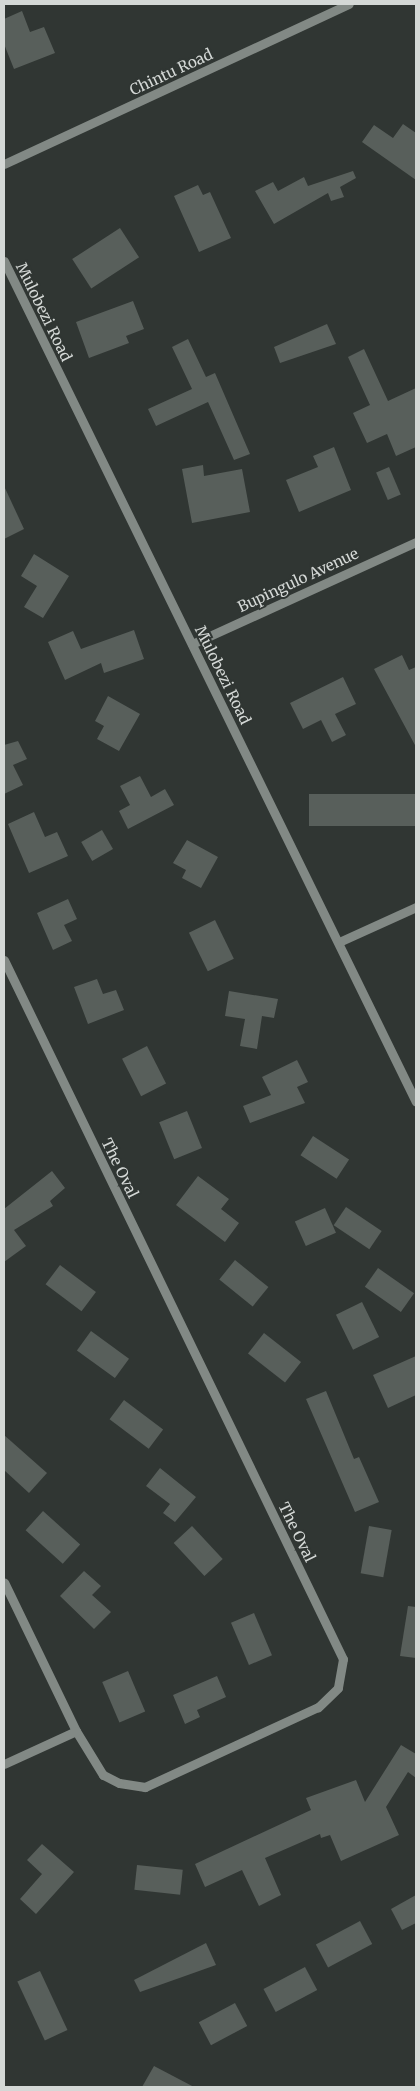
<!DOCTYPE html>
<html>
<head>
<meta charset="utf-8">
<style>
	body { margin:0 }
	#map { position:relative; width:420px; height:2091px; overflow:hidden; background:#303633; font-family:Merriweather,serif }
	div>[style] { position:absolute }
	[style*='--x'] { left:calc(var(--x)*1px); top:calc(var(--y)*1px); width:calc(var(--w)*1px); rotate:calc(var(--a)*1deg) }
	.building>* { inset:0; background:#585f5b; transform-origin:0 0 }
	.minor>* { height:9px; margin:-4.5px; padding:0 4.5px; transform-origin:4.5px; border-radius:4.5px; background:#828985 }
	span { translate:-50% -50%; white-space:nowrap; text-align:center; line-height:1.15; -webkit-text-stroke:4px #303633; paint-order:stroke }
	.street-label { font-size:15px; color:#d4d8d6 }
	.frame { position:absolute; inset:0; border:5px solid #d4d8d6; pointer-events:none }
</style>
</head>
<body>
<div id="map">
	<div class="building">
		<div style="clip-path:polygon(22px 11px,30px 32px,44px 27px,55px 53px,14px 69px,4px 44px,4px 19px)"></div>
		<div style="clip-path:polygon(403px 124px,416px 133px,416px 180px,362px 142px,374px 125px,393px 138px)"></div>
		<div style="clip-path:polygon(353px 171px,356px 178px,340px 187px,344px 197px,331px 201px,328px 193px,274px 224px,255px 191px,273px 182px,278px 191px,304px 177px,308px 186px)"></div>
		<div style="clip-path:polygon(198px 185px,203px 195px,210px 192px,231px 238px,199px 252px,174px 196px)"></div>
		<div style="left:120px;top:228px;width:35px;height:57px;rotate:57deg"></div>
		<div style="clip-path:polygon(133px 301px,144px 329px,126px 336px,129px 343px,89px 358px,76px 322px)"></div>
		<div style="clip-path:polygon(327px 324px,336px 344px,280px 363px,274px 347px)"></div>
		<div style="clip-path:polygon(188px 339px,206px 377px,215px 373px,250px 454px,234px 460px,208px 402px,156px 426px,148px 409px,192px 389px,172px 347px)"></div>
		<div style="clip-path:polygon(364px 349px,388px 401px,416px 388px,416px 447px,396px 456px,387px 434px,367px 443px,353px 413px,370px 405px,348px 357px)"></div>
		<div style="clip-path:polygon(334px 447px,351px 490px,299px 512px,286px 480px,318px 467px,313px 456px)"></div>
		<div style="clip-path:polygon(203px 465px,204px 476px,242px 469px,250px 512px,192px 523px,182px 469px)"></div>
		<div style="left:389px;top:467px;width:30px;height:14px;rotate:67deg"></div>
		<div style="clip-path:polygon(4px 486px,24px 529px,4px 539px)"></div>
		<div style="clip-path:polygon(34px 554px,69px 576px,43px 618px,24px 607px,37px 586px,21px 576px)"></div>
		<div style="clip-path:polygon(134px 630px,144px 659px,104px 673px,101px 663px,65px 680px,48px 642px,73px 631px,81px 649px)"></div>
		<div style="clip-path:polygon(402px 655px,409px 670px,416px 667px,416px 747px,374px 669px)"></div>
		<div style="clip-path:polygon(343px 677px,356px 704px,335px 714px,346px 735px,332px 742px,321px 720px,303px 729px,290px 703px)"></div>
		<div style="clip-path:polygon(108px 696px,140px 714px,119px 751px,97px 739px,104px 726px,95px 721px)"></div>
		<div style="clip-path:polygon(18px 741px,27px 759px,13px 765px,23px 785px,4px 794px,4px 745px)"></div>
		<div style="clip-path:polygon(140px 776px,151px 797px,165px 789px,174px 805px,128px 829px,119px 811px,130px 805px,120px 786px)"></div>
		<div style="left:416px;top:794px;width:32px;height:107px;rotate:90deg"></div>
		<div style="clip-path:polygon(34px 812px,45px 837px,57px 832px,68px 856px,29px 873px,8px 824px)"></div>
		<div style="left:102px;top:830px;width:22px;height:24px;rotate:60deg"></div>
		<div style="clip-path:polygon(187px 840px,218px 857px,201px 888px,182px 878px,186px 870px,173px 863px)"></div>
		<div style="clip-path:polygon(68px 899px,77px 919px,64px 925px,72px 941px,53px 950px,37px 913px)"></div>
		<div style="left:215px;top:920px;width:43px;height:29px;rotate:64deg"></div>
		<div style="clip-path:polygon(97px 979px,103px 994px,116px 990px,124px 1010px,88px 1024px,74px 987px)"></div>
		<div style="clip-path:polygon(229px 991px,278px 999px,274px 1018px,262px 1016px,257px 1049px,240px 1046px,245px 1019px,225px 1016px)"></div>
		<div style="left:147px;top:1046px;width:42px;height:28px;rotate:63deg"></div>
		<div style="clip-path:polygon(297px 1060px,308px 1082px,297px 1087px,305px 1103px,250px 1123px,243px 1106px,271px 1095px,262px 1077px)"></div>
		<div style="left:187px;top:1111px;width:40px;height:30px;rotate:68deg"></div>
		<div style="left:313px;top:1136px;width:43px;height:23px;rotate:33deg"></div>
		<div style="clip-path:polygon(52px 1171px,65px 1188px,50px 1201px,53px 1206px,14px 1230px,26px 1246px,4px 1262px,4px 1209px)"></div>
		<div style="clip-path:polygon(198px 1176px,229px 1199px,221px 1209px,239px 1223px,225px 1242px,176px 1205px)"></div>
		<div style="left:346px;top:1207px;width:43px;height:22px;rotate:34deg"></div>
		<div style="left:325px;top:1208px;width:27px;height:33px;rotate:66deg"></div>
		<div style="left:235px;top:1260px;width:43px;height:25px;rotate:39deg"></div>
		<div style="left:60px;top:1265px;width:45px;height:24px;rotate:37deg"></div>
		<div style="left:378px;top:1268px;width:44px;height:23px;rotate:35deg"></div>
		<div style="left:362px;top:1302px;width:39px;height:29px;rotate:64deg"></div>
		<div style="left:91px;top:1331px;width:47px;height:24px;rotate:36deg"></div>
		<div style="left:264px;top:1333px;width:47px;height:26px;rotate:38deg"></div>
		<div style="clip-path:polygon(416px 1356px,416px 1395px,388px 1408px,373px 1375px)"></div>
		<div style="clip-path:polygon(326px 1391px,354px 1459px,359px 1457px,379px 1502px,355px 1512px,306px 1399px)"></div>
		<div style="left:124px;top:1400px;width:49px;height:24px;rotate:37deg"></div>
		<div style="clip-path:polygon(4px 1435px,47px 1473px,29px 1493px,4px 1470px)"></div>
		<div style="clip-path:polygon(160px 1468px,196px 1497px,175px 1522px,163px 1513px,170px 1504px,146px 1486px)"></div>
		<div style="left:43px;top:1511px;width:50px;height:26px;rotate:42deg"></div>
		<div style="left:192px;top:1526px;width:45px;height:25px;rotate:47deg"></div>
		<div style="left:369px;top:1526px;width:23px;height:48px;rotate:10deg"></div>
		<div style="clip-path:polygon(84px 1571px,101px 1586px,92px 1595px,111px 1612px,94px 1629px,60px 1596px)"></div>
		<div style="clip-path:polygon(408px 1606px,416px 1607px,416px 1658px,400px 1656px)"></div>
		<div style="left:254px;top:1613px;width:46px;height:25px;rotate:67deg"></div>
		<div style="left:128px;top:1671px;width:44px;height:28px;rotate:67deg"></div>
		<div style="clip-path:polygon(217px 1676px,226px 1697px,197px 1710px,200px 1717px,185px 1724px,173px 1695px)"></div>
		<div style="clip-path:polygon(401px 1745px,416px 1754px,416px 1778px,408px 1772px,386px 1807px,399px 1835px,341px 1861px,330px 1835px,321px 1838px,320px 1834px,265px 1858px,281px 1895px,259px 1906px,242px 1870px,205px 1887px,195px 1864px,311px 1810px,306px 1798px,356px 1780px,365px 1802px)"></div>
		<div style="clip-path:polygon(42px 1844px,74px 1872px,36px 1914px,20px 1899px,42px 1874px,27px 1860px)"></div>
		<div style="left:137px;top:1865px;width:46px;height:25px;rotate:6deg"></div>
		<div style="clip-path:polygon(416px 1895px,416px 1923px,402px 1930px,391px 1909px)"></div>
		<div style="left:360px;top:1921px;width:26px;height:50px;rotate:62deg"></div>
		<div style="clip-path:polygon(206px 1943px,216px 1965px,140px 1992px,134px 1980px)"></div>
		<div style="left:305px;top:1967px;width:26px;height:47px;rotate:62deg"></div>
		<div style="left:40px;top:1971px;width:65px;height:25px;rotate:65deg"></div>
		<div style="left:235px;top:2003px;width:26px;height:41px;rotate:62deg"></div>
		<div style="clip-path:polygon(154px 2066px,194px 2087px,142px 2087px)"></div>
	</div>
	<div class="minor">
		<div style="--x:4;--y:164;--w:380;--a:-24.9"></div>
		<div style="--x:4;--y:261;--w:936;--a:63.9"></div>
		<div style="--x:192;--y:644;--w:246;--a:-24.5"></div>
		<div style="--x:339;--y:942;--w:85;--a:-24.4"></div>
		<div style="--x:4;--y:960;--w:777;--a:64.13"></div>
		<div style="--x:343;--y:1659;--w:29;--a:100"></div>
		<div style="--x:338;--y:1688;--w:28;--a:136"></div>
		<div style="--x:318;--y:1707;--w:191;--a:155.2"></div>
		<div style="--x:145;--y:1787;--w:26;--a:-171"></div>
		<div style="--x:119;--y:1783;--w:18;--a:-153"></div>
		<div style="--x:103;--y:1775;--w:52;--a:-121.5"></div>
		<div style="--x:76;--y:1731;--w:165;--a:-115.8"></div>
		<div style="--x:4;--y:1764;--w:79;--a:-24.6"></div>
	</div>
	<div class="street-label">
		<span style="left:171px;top:72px;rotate:-25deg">Chintu Road</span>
		<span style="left:44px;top:312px;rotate:64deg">Mulobezi Road</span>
		<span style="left:298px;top:580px;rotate:-25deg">Bupingulo Avenue</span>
		<span style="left:223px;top:675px;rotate:64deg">Mulobezi Road</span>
		<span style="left:120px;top:1168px;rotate:64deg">The Oval</span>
		<span style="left:297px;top:1532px;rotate:64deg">The Oval</span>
	</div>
	<div class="frame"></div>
</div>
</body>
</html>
